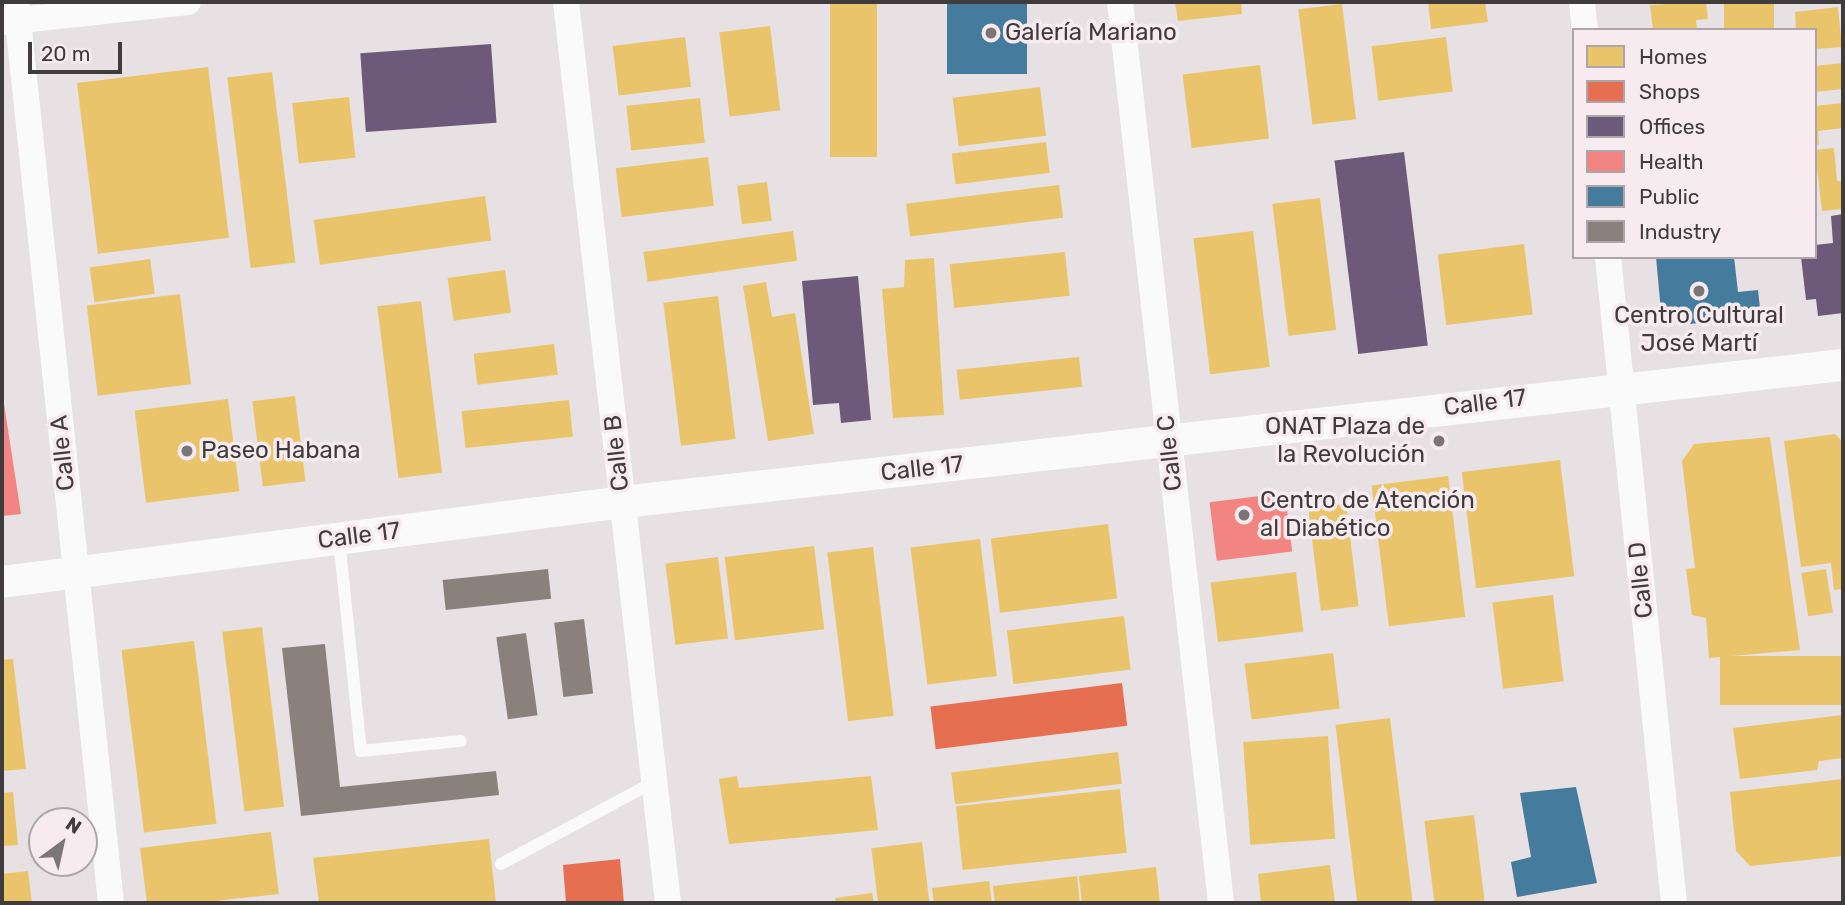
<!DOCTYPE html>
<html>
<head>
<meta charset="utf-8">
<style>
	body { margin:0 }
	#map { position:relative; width:1845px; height:905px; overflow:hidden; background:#e7e1e3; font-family:Rubik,sans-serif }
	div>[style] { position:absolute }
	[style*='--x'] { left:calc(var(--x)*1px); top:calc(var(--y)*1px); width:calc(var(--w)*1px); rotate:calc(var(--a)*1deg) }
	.homes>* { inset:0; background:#e9c46a; transform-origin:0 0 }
	.shops>* { inset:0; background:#e76f51; transform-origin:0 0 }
	.offices>* { inset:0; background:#6d597a; transform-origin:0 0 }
	.health>* { inset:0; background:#f28482; transform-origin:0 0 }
	.public>* { inset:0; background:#457b9d; transform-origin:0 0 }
	.industry>* { inset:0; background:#8a817c; transform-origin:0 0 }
	.service>* { height:12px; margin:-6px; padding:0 6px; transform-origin:6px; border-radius:6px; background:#fbfafb }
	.minor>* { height:26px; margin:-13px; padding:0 13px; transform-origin:13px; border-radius:13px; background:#fbfafb }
	.tertiary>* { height:32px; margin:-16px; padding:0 16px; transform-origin:16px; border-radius:16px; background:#fbfafb }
	.dots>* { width:19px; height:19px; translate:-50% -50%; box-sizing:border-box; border:4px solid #f7ebef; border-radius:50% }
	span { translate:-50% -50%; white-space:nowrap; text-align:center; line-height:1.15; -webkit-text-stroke:7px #f7ebef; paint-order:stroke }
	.poi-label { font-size:24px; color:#403b3d }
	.left { translate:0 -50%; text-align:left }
	.right { translate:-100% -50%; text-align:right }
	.street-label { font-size:24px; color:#403b3d }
	.frame { position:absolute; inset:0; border:4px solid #403b3d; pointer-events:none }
	.legend { position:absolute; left:1572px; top:28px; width:245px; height:231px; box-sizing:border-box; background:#f7ebef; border:2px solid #aea5a8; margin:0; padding:9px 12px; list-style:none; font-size:21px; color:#403b3d }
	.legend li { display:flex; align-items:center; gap:14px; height:35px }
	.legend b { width:35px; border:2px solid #aea5a8 }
	.north { position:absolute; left:28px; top:807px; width:70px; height:70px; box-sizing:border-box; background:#f7ebef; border:2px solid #aea5a8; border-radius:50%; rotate:33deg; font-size:19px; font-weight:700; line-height:28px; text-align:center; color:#403b3d }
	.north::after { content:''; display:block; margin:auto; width:24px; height:32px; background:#7a7577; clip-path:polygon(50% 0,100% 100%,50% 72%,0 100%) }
	.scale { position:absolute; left:28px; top:42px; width:94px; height:32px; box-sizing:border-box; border:4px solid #403b3d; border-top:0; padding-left:9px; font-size:21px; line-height:24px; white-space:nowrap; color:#403b3d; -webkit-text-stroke:5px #f7ebef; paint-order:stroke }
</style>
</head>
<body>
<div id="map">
	<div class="homes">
		<div style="left:830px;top:2px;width:47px;height:155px"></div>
		<div style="clip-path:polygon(1175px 2px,1241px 2px,1242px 14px,1178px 21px)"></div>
		<div style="clip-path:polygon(1428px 2px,1485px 2px,1488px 22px,1431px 29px)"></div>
		<div style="clip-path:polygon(1706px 2px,1708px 19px,1696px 20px,1697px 30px,1653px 30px,1650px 5px)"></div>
		<div style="left:1724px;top:2px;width:50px;height:28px"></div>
		<div style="left:1342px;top:4px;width:116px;height:44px;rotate:83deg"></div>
		<div style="clip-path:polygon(1838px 7px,1842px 47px,1815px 49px,1815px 30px,1796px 30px,1795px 12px)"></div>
		<div style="left:770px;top:26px;width:85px;height:51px;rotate:83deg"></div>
		<div style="left:685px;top:37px;width:50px;height:73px;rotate:83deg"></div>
		<div style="left:1446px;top:37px;width:55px;height:75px;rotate:83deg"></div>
		<div style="clip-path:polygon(1843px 63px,1843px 89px,1815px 92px,1815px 66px)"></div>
		<div style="left:1260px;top:65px;width:74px;height:78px;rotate:83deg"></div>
		<div style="left:208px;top:67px;width:172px;height:132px;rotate:83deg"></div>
		<div style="left:272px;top:72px;width:192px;height:45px;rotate:83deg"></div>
		<div style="left:1040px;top:87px;width:49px;height:88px;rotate:83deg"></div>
		<div style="left:349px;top:97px;width:61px;height:57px;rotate:84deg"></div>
		<div style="left:700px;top:98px;width:45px;height:74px;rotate:84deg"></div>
		<div style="clip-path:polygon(1843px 103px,1843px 128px,1818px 131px,1819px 145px,1815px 145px,1815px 106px)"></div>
		<div style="left:1046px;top:142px;width:31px;height:95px;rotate:83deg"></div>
		<div style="clip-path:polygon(1834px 148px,1837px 181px,1843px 181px,1843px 209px,1822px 211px,1815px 150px)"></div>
		<div style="left:708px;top:157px;width:49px;height:93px;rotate:83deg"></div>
		<div style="left:767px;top:182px;width:39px;height:30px;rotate:83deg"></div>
		<div style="left:1059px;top:185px;width:33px;height:154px;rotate:83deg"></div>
		<div style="left:485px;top:196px;width:45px;height:173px;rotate:82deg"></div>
		<div style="left:1320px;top:198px;width:133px;height:48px;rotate:83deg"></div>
		<div style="left:793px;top:231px;width:30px;height:151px;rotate:82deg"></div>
		<div style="left:1253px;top:231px;width:137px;height:60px;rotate:83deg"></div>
		<div style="left:1524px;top:244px;width:71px;height:87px;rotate:83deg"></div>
		<div style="left:1065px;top:252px;width:44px;height:116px;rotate:84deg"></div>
		<div style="clip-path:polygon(934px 258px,944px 415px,893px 418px,882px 289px,904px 287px,905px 260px)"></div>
		<div style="left:150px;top:259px;width:35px;height:61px;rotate:82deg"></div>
		<div style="left:505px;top:270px;width:43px;height:58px;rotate:82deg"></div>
		<div style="clip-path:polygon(766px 282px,772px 317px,795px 313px,814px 434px,768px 441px,743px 286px)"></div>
		<div style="left:180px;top:294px;width:91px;height:94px;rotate:83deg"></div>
		<div style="left:718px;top:296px;width:144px;height:55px;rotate:83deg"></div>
		<div style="left:421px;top:301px;width:173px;height:44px;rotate:83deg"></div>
		<div style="left:554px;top:344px;width:31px;height:81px;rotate:83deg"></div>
		<div style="left:1079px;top:357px;width:30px;height:123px;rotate:84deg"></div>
		<div style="left:295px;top:396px;width:86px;height:43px;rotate:83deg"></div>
		<div style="left:228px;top:399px;width:93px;height:94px;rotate:83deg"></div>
		<div style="left:569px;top:400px;width:37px;height:108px;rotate:84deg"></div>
		<div style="clip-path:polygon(1835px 434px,1843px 442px,1843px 589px,1834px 590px,1831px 563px,1801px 567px,1784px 441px)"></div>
		<div style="clip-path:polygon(1770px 437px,1800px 650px,1709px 658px,1706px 618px,1692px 615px,1686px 569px,1695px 568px,1682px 461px,1694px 444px)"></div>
		<div style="left:1560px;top:460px;width:117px;height:99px;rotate:83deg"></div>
		<div style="left:1448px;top:476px;width:142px;height:77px;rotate:83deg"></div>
		<div style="left:1346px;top:504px;width:103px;height:38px;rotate:83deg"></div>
		<div style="left:1108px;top:524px;width:75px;height:118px;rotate:83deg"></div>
		<div style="left:980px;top:539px;width:138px;height:70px;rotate:83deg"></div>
		<div style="left:814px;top:546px;width:84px;height:90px;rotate:83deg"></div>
		<div style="left:873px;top:547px;width:170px;height:46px;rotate:83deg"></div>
		<div style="left:718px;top:557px;width:82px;height:53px;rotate:83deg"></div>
		<div style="left:1826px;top:569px;width:44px;height:25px;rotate:81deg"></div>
		<div style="left:1296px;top:572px;width:60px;height:86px;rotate:83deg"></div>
		<div style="left:1553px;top:595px;width:87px;height:61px;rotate:83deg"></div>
		<div style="left:1124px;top:616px;width:54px;height:118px;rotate:83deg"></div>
		<div style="left:262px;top:627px;width:181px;height:40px;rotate:83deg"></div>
		<div style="left:194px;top:641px;width:184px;height:73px;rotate:83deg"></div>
		<div style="left:1333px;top:653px;width:56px;height:89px;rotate:83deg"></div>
		<div style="left:1843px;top:656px;width:49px;height:123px;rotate:90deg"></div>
		<div style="clip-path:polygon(13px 659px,26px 769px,2px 771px,2px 660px)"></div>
		<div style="clip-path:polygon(1843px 715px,1843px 758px,1819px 761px,1817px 770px,1740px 779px,1733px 728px)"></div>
		<div style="left:1390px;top:718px;width:186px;height:55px;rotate:83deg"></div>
		<div style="left:1328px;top:736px;width:103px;height:85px;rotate:86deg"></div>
		<div style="left:1118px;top:752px;width:32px;height:168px;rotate:83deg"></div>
		<div style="clip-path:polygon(737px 776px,739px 788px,871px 776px,878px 830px,729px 844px,719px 779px)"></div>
		<div style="clip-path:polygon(1843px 779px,1843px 856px,1750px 866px,1736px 851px,1730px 792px)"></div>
		<div style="left:1120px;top:789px;width:64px;height:165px;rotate:84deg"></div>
		<div style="clip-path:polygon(13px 792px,18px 845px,2px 846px,2px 793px)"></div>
		<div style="left:1474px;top:815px;width:86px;height:50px;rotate:83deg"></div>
		<div style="clip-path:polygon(271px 832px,279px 894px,196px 903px,147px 903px,140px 848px)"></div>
		<div style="clip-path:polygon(489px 839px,496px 903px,319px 903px,313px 858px)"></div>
		<div style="left:922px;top:842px;width:62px;height:51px;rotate:83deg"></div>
		<div style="clip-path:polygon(1330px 865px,1335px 903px,1261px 903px,1258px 874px)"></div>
		<div style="clip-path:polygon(1156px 867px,1160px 903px,1082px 903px,1079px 876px)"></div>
		<div style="clip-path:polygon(28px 871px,32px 903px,2px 903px,2px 874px)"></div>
		<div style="clip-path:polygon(1077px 876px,1080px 903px,995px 903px,993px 886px)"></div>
		<div style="clip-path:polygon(989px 881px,992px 903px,934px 903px,932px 888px)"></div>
		<div style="clip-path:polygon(872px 893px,874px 903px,836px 903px,835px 898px)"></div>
	</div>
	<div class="shops">
		<div style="left:1122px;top:683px;width:43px;height:193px;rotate:83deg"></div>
		<div style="clip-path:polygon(620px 859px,624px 903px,566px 903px,563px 865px)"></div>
	</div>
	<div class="offices">
		<div style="left:491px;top:44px;width:79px;height:131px;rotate:86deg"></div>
		<div style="left:1404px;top:152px;width:195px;height:70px;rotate:83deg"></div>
		<div style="clip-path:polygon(1843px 214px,1843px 313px,1818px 316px,1816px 299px,1806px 300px,1801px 257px,1815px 257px,1815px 245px,1833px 243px,1831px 216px)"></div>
		<div style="clip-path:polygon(858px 276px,871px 420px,841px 423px,839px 403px,813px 405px,802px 281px)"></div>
	</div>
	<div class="health">
		<div style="clip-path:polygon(2px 391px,21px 514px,2px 516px)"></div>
		<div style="left:1285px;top:493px;width:59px;height:76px;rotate:83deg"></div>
	</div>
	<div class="public">
		<div style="left:947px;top:2px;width:80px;height:72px"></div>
		<div style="clip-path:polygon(1656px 257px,1734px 257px,1738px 292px,1758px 290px,1761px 317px,1679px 325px,1661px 311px)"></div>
		<div style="clip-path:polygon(1576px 787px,1597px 883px,1517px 897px,1511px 862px,1531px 857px,1520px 793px)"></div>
	</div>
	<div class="industry">
		<div style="left:548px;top:569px;width:30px;height:106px;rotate:84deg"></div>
		<div style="left:584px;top:619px;width:75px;height:30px;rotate:83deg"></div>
		<div style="left:526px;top:633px;width:83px;height:30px;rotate:82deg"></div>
		<div style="clip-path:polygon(325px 644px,340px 787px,496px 771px,499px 795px,301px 816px,282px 648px)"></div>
	</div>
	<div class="service">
		<div style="--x:339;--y:539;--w:213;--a:84.1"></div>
		<div style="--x:361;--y:751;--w:100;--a:-5.8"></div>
		<div style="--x:501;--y:864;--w:174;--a:-28.2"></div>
	</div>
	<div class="minor">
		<div style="--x:16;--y:2;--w:906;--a:83.98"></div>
		<div style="--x:566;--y:2;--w:907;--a:83.54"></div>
		<div style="--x:1120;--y:2;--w:907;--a:83.6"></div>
		<div style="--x:1582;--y:2;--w:28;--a:84"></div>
		<div style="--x:2;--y:22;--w:187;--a:-6.1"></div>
		<div style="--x:1608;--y:257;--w:649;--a:84.17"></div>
	</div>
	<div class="tertiary">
		<div style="--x:2;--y:582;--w:626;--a:-7.34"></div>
		<div style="--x:623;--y:502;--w:1228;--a:-6.41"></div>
	</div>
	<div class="dots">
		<div style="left:991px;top:33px;background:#7a7577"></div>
		<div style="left:1699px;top:291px;background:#7a7577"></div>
		<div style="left:1439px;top:441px;background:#7a7577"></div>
		<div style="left:187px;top:451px;background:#7a7577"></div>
		<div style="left:1244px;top:515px;background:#7a7577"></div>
	</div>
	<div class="poi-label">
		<span class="left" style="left:1005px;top:33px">Galería Mariano</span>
		<span style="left:1699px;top:330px">Centro Cultural<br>José Martí</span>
		<span class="right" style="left:1425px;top:441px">ONAT Plaza de<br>la Revolución</span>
		<span class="left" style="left:201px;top:451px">Paseo Habana</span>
		<span class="left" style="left:1260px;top:515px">Centro de Atención<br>al Diabético</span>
	</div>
	<div class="street-label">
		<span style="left:1485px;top:403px;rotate:-7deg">Calle 17</span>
		<span style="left:63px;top:453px;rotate:-96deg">Calle A</span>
		<span style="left:617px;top:453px;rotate:-96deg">Calle B</span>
		<span style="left:1170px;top:453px;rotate:-96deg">Calle C</span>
		<span style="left:922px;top:469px;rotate:-6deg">Calle 17</span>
		<span style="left:359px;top:536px;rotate:-7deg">Calle 17</span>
		<span style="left:1641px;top:580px;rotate:-96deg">Calle D</span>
	</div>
	<div class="frame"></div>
	<ul class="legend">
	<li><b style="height:19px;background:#e9c46a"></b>Homes</li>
	<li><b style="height:19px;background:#e76f51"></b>Shops</li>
	<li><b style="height:19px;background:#6d597a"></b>Offices</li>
	<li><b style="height:19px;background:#f28482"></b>Health</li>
	<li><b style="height:19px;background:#457b9d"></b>Public</li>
	<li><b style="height:19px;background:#8a817c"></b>Industry</li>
	</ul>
	<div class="north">N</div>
	<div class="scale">20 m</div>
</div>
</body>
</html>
